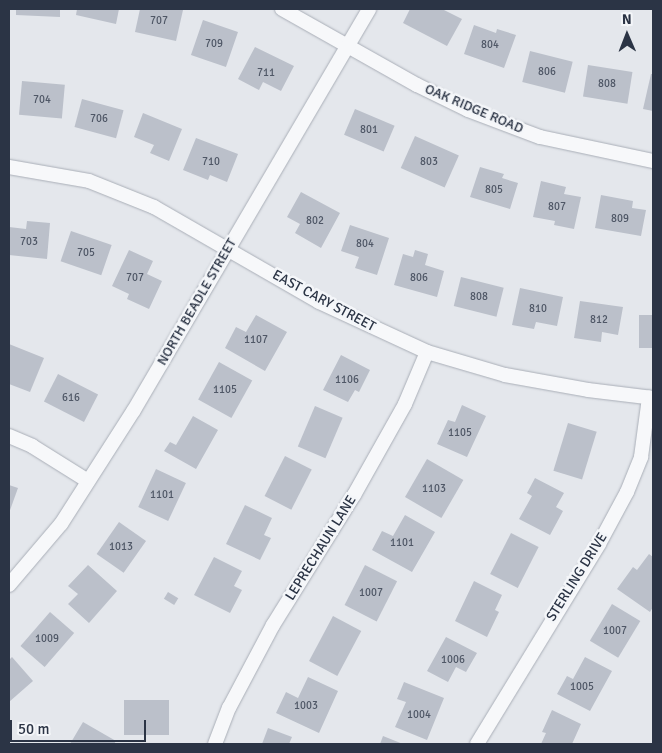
<!DOCTYPE html>
<html>
<head>
<meta charset="utf-8">
<style>
	body { margin:0 }
	#map { position:relative; width:662px; height:753px; overflow:hidden; background:#e4e7ec; font-family:Signika,sans-serif }
	div>[style] { position:absolute }
	[style*='--x'] { left:calc(var(--x)*1px); top:calc(var(--y)*1px); width:calc(var(--w)*1px); rotate:calc(var(--a)*1deg) }
	.building>* { inset:0; background:#bbc0ca; transform-origin:0 0 }
	.roads { filter:drop-shadow(0 0 1px #a9aeb7) drop-shadow(0 0 1px #a9aeb7) }
	.street>* { height:14px; margin:-7px; padding:0 7px; transform-origin:7px; border-radius:7px; background:#f7f8fa }
	span { translate:-50% -50%; white-space:nowrap; text-align:center; line-height:1.15; -webkit-text-stroke:5px #f4f6f9; paint-order:stroke }
	.number-label { font-size:11px; color:#4f5766 }
	.number-label span { -webkit-text-stroke-width:0 }
	.street-label { font-size:14px; color:#2b3445 }
	.frame { position:absolute; inset:0; border:10px solid #2b3445; pointer-events:none }
	.north { position:absolute; left:602px; top:10px; width:50px; height:50px; -webkit-text-stroke:4px #f4f6f9; paint-order:stroke; rotate:359deg; font-size:14px; font-weight:700; line-height:20px; text-align:center; color:#2b3445 }
	.north::after { content:''; display:block; margin:auto; width:18px; height:22px; background:#2b3445; clip-path:polygon(50% 0,100% 100%,50% 72%,0 100%) }
	.scale { position:absolute; left:10px; top:720px; width:136px; height:22px; box-sizing:border-box; border:2px solid #2b3445; border-top:0; padding-left:6px; font-size:15px; line-height:18px; white-space:nowrap; color:#2b3445; -webkit-text-stroke:4px #f4f6f9; paint-order:stroke }
</style>
</head>
<body>
<div id="map">
	<div class="building">
		<div style="clip-path:polygon(16px 9px,60px 9px,60px 17px,16px 15px)"></div>
		<div style="clip-path:polygon(77px 9px,119px 9px,116px 24px,76px 15px)"></div>
		<div style="clip-path:polygon(140px 9px,183px 10px,176px 41px,135px 32px)"></div>
		<div style="clip-path:polygon(410px 9px,442px 9px,462px 19px,447px 46px,403px 23px)"></div>
		<div style="left:203px;top:20px;width:37px;height:37px;rotate:19deg"></div>
		<div style="clip-path:polygon(474px 25px,496px 33px,497px 29px,516px 35px,504px 68px,464px 54px)"></div>
		<div style="clip-path:polygon(255px 47px,294px 66px,281px 91px,263px 82px,259px 90px,238px 79px)"></div>
		<div style="left:530px;top:51px;width:44px;height:32px;rotate:14deg"></div>
		<div style="left:588px;top:65px;width:45px;height:32px;rotate:9deg"></div>
		<div style="clip-path:polygon(651px 74px,653px 74px,653px 111px,643px 109px)"></div>
		<div style="left:22px;top:81px;width:43px;height:34px;rotate:5deg"></div>
		<div style="left:82px;top:99px;width:43px;height:29px;rotate:15deg"></div>
		<div style="left:355px;top:109px;width:43px;height:28px;rotate:23deg"></div>
		<div style="clip-path:polygon(143px 113px,182px 129px,169px 161px,150px 153px,154px 145px,134px 137px)"></div>
		<div style="left:415px;top:136px;width:48px;height:35px;rotate:24deg"></div>
		<div style="clip-path:polygon(196px 138px,238px 154px,227px 182px,210px 175px,208px 180px,183px 170px)"></div>
		<div style="clip-path:polygon(480px 167px,504px 174px,502px 178px,518px 183px,510px 209px,470px 197px)"></div>
		<div style="clip-path:polygon(541px 181px,566px 187px,564px 194px,581px 197px,574px 229px,554px 225px,555px 221px,533px 217px)"></div>
		<div style="clip-path:polygon(301px 192px,340px 213px,321px 248px,295px 233px,300px 224px,287px 217px)"></div>
		<div style="clip-path:polygon(601px 195px,633px 201px,632px 208px,646px 210px,641px 236px,595px 228px)"></div>
		<div style="clip-path:polygon(27px 221px,50px 223px,47px 259px,9px 255px,9px 227px,26px 229px)"></div>
		<div style="clip-path:polygon(350px 225px,389px 238px,377px 275px,355px 268px,359px 257px,341px 251px)"></div>
		<div style="left:71px;top:231px;width:43px;height:32px;rotate:19deg"></div>
		<div style="clip-path:polygon(129px 250px,153px 261px,147px 274px,162px 281px,149px 309px,127px 299px,129px 294px,112px 286px)"></div>
		<div style="clip-path:polygon(415px 250px,428px 254px,425px 265px,444px 271px,437px 297px,394px 285px,403px 254px,413px 257px)"></div>
		<div style="left:461px;top:277px;width:44px;height:30px;rotate:14deg"></div>
		<div style="clip-path:polygon(520px 288px,563px 297px,557px 326px,536px 322px,534px 329px,512px 325px)"></div>
		<div style="clip-path:polygon(580px 301px,623px 307px,618px 335px,602px 332px,601px 342px,574px 338px)"></div>
		<div style="clip-path:polygon(256px 315px,287px 332px,265px 371px,225px 348px,236px 327px,246px 332px)"></div>
		<div style="left:639px;top:315px;width:14px;height:33px"></div>
		<div style="clip-path:polygon(9px 344px,44px 358px,30px 392px,9px 384px)"></div>
		<div style="clip-path:polygon(341px 355px,370px 370px,359px 392px,355px 390px,348px 402px,323px 390px)"></div>
		<div style="left:219px;top:362px;width:38px;height:43px;rotate:29deg"></div>
		<div style="left:58px;top:374px;width:45px;height:31px;rotate:27deg"></div>
		<div style="clip-path:polygon(462px 405px,486px 416px,467px 457px,437px 444px,448px 420px,455px 422px)"></div>
		<div style="left:315px;top:406px;width:30px;height:44px;rotate:23deg"></div>
		<div style="clip-path:polygon(193px 416px,218px 430px,196px 469px,164px 451px,170px 442px,176px 445px)"></div>
		<div style="left:568px;top:423px;width:30px;height:50px;rotate:17deg"></div>
		<div style="left:285px;top:456px;width:30px;height:45px;rotate:27deg"></div>
		<div style="left:427px;top:459px;width:42px;height:44px;rotate:30deg"></div>
		<div style="left:156px;top:469px;width:33px;height:42px;rotate:25deg"></div>
		<div style="clip-path:polygon(535px 478px,564px 493px,556px 507px,563px 511px,550px 535px,519px 519px,532px 496px,527px 493px)"></div>
		<div style="clip-path:polygon(9px 485px,18px 488px,9px 513px)"></div>
		<div style="clip-path:polygon(245px 505px,272px 518px,264px 535px,271px 538px,260px 560px,226px 544px)"></div>
		<div style="clip-path:polygon(405px 515px,435px 532px,412px 572px,372px 550px,382px 531px,393px 536px)"></div>
		<div style="left:119px;top:522px;width:33px;height:39px;rotate:35deg"></div>
		<div style="left:511px;top:533px;width:31px;height:46px;rotate:27deg"></div>
		<div style="clip-path:polygon(649px 554px,653px 557px,653px 607px,650px 612px,617px 589px,633px 567px,637px 570px)"></div>
		<div style="clip-path:polygon(214px 557px,242px 571px,234px 586px,242px 590px,230px 613px,194px 595px)"></div>
		<div style="clip-path:polygon(88px 565px,117px 591px,89px 623px,68px 604px,78px 594px,68px 586px)"></div>
		<div style="left:365px;top:565px;width:36px;height:45px;rotate:27deg"></div>
		<div style="clip-path:polygon(474px 581px,502px 595px,495px 610px,499px 612px,487px 637px,455px 621px)"></div>
		<div style="left:168px;top:592px;width:12px;height:8px;rotate:31deg"></div>
		<div style="left:612px;top:604px;width:33px;height:43px;rotate:31deg"></div>
		<div style="left:50px;top:612px;width:32px;height:45px;rotate:41deg"></div>
		<div style="left:333px;top:616px;width:32px;height:51px;rotate:28deg"></div>
		<div style="clip-path:polygon(446px 637px,477px 653px,466px 672px,456px 667px,448px 682px,427px 671px)"></div>
		<div style="clip-path:polygon(12px 657px,33px 681px,9px 702px,9px 660px)"></div>
		<div style="clip-path:polygon(585px 657px,612px 671px,590px 711px,557px 694px,567px 676px,573px 679px)"></div>
		<div style="clip-path:polygon(308px 677px,338px 691px,319px 733px,276px 713px,286px 692px,298px 698px)"></div>
		<div style="clip-path:polygon(404px 682px,444px 698px,427px 740px,395px 727px,406px 702px,397px 699px)"></div>
		<div style="left:124px;top:700px;width:45px;height:35px"></div>
		<div style="clip-path:polygon(552px 710px,581px 724px,572px 744px,541px 744px,546px 733px,542px 732px)"></div>
		<div style="clip-path:polygon(83px 722px,116px 741px,114px 744px,70px 744px)"></div>
		<div style="clip-path:polygon(268px 728px,292px 737px,289px 744px,262px 744px)"></div>
		<div style="clip-path:polygon(383px 736px,403px 744px,380px 744px)"></div>
	</div>
	<div class="roads">
		<div class="street">
			<div style="--x:282;--y:9;--w:155;--a:29.4"></div>
			<div style="--x:417;--y:85;--w:57;--a:26.1"></div>
			<div style="--x:468;--y:110;--w:77;--a:20.6"></div>
			<div style="--x:540;--y:137;--w:116;--a:12"></div>
			<div style="--x:9;--y:167;--w:81;--a:9.9"></div>
			<div style="--x:89;--y:181;--w:70;--a:21.8"></div>
			<div style="--x:154;--y:207;--w:190;--a:29.9"></div>
			<div style="--x:319;--y:302;--w:119;--a:24.8"></div>
			<div style="--x:427;--y:352;--w:81;--a:16.4"></div>
			<div style="--x:505;--y:375;--w:84;--a:10.2"></div>
			<div style="--x:588;--y:390;--w:65;--a:7"></div>
			<div style="--x:9;--y:436;--w:25;--a:23"></div>
			<div style="--x:32;--y:446;--w:66;--a:32"></div>
			<div style="--x:9;--y:585;--w:80;--a:-49.6"></div>
			<div style="--x:61;--y:524;--w:135;--a:-57.4"></div>
			<div style="--x:134;--y:410;--w:465;--a:-59.6"></div>
			<div style="--x:215;--y:744;--w:39;--a:-69"></div>
			<div style="--x:229;--y:708;--w:94;--a:-62.1"></div>
			<div style="--x:273;--y:625;--w:153;--a:-58.1"></div>
			<div style="--x:354;--y:495;--w:104;--a:-60.7"></div>
			<div style="--x:405;--y:404;--w:56;--a:-67.1"></div>
			<div style="--x:477;--y:744;--w:234;--a:-58.6"></div>
			<div style="--x:599;--y:544;--w:59;--a:-61.7"></div>
			<div style="--x:627;--y:492;--w:38;--a:-68"></div>
			<div style="--x:641;--y:457;--w:60;--a:-82.3"></div>
		</div>
	</div>
	<div class="number-label">
		<span style="left:159px;top:21px">707</span>
		<span style="left:214px;top:44px">709</span>
		<span style="left:490px;top:45px">804</span>
		<span style="left:547px;top:72px">806</span>
		<span style="left:266px;top:73px">711</span>
		<span style="left:607px;top:84px">808</span>
		<span style="left:42px;top:100px">704</span>
		<span style="left:99px;top:119px">706</span>
		<span style="left:369px;top:130px">801</span>
		<span style="left:211px;top:162px">710</span>
		<span style="left:429px;top:162px">803</span>
		<span style="left:494px;top:190px">805</span>
		<span style="left:557px;top:207px">807</span>
		<span style="left:620px;top:219px">809</span>
		<span style="left:315px;top:221px">802</span>
		<span style="left:29px;top:242px">703</span>
		<span style="left:365px;top:244px">804</span>
		<span style="left:86px;top:253px">705</span>
		<span style="left:135px;top:278px">707</span>
		<span style="left:419px;top:278px">806</span>
		<span style="left:479px;top:297px">808</span>
		<span style="left:538px;top:309px">810</span>
		<span style="left:599px;top:320px">812</span>
		<span style="left:256px;top:340px">1107</span>
		<span style="left:347px;top:380px">1106</span>
		<span style="left:225px;top:390px">1105</span>
		<span style="left:71px;top:398px">616</span>
		<span style="left:460px;top:433px">1105</span>
		<span style="left:434px;top:489px">1103</span>
		<span style="left:162px;top:495px">1101</span>
		<span style="left:402px;top:543px">1101</span>
		<span style="left:121px;top:547px">1013</span>
		<span style="left:371px;top:593px">1007</span>
		<span style="left:615px;top:631px">1007</span>
		<span style="left:47px;top:639px">1009</span>
		<span style="left:453px;top:660px">1006</span>
		<span style="left:582px;top:687px">1005</span>
		<span style="left:306px;top:706px">1003</span>
		<span style="left:419px;top:715px">1004</span>
	</div>
	<div class="street-label">
		<span style="left:474px;top:109px;rotate:23deg">OAK RIDGE ROAD</span>
		<span style="left:324px;top:301px;rotate:28deg">EAST CARY STREET</span>
		<span style="left:197px;top:302px;rotate:-60deg">NORTH BEADLE STREET</span>
		<span style="left:321px;top:548px;rotate:-58deg">LEPRECHAUN LANE</span>
		<span style="left:577px;top:577px;rotate:-58deg">STERLING DRIVE</span>
	</div>
	<div class="frame"></div>
	<div class="north">N</div>
	<div class="scale">50 m</div>
</div>
</body>
</html>
